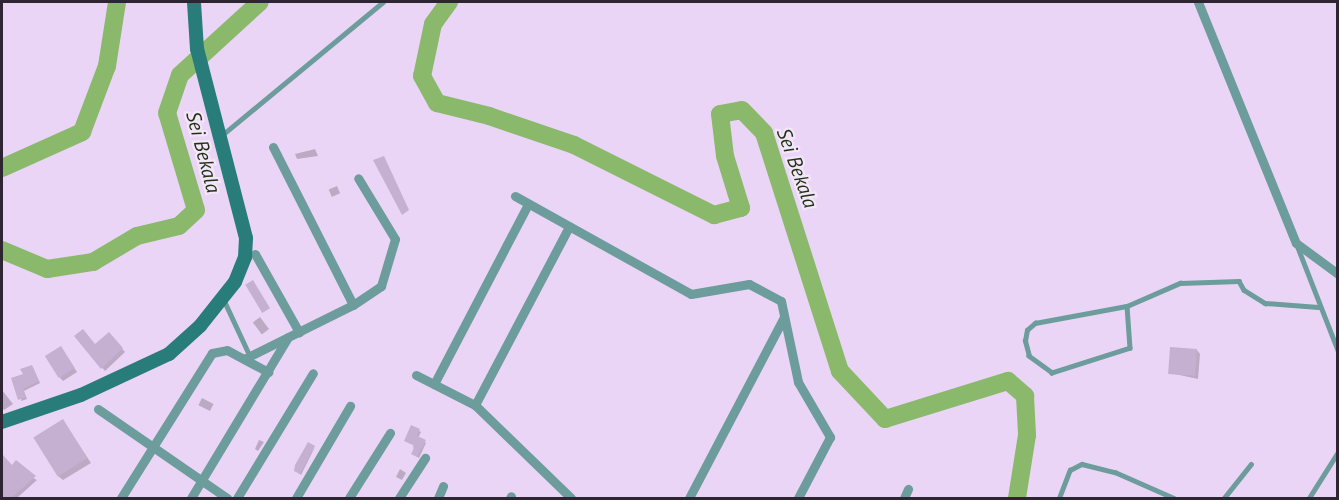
<!DOCTYPE html>
<html>
<head>
<meta charset="utf-8">
<style>
	body { margin:0 }
	#map { position:relative; width:1339px; height:500px; overflow:hidden; background:#ebd5f7; font-family:"PT Sans",sans-serif }
	div>[style] { position:absolute }
	[style*='--x'] { left:calc(var(--x)*1px); top:calc(var(--y)*1px); width:calc(var(--w)*1px); rotate:calc(var(--a)*1deg) }
	.shadow>* { inset:0; background:#0003; transform-origin:0 0 }
	.river>* { height:18px; margin:-9px; padding:0 9px; transform-origin:9px; border-radius:9px; background:#8bb96c }
	.building>* { inset:0; background:#c5b0d1; transform-origin:0 0 }
	.lane>* { height:4.5px; margin:-2.25px; padding:0 2.25px; transform-origin:2.25px; border-radius:2.25px; background:#6c9c9b }
	.street>* { height:9px; margin:-4.5px; padding:0 4.5px; transform-origin:4.5px; border-radius:4.5px; background:#6c9c9b }
	.secondary>* { height:14px; margin:-7px; padding:0 7px; transform-origin:7px; border-radius:7px; background:#287c7a }
	span { translate:-50% -50%; white-space:nowrap; text-align:center; line-height:1.15; -webkit-text-stroke:4.5px #f3e6fa; paint-order:stroke }
	.water-label { font-size:20px; color:#1f3111; font-style:italic }
	.frame { position:absolute; inset:0; border:3px solid #2d2532; pointer-events:none }
</style>
</head>
<body>
<div id="map">
	<div class="shadow">
		<div style="clip-path:polygon(315px 149px,318px 156px,297px 159px,295px 154px)"></div>
		<div style="left:337px;top:186px;width:8px;height:9px;rotate:67deg"></div>
		<div style="left:260px;top:317px;width:15px;height:9px;rotate:53deg"></div>
		<div style="clip-path:polygon(109px 334px,125px 352px,105px 371px,76px 337px,96px 346px)"></div>
		<div style="clip-path:polygon(1197px 350px,1200px 354px,1198px 379px,1170px 373px)"></div>
		<div style="clip-path:polygon(64px 352px,77px 372px,63px 381px,60px 378px)"></div>
		<div style="clip-path:polygon(33px 368px,40px 383px,24px 391px,27px 399px,21px 401px,25px 375px)"></div>
		<div style="clip-path:polygon(2px 390px,13px 404px,4px 410px,2px 408px)"></div>
		<div style="left:202px;top:398px;width:13px;height:8px;rotate:27deg"></div>
		<div style="clip-path:polygon(63px 421px,91px 463px,63px 480px,58px 476px)"></div>
		<div style="clip-path:polygon(412px 427px,421px 432px,418px 438px,426px 443px,419px 458px,414px 455px)"></div>
		<div style="clip-path:polygon(259px 440px,264px 442px,258px 451px,255px 449px)"></div>
		<div style="clip-path:polygon(315px 447px,301px 475px,297px 472px)"></div>
		<div style="clip-path:polygon(2px 456px,12px 467px,37px 480px,17px 498px,2px 498px)"></div>
		<div style="clip-path:polygon(400px 469px,406px 473px,402px 480px,396px 477px)"></div>
	</div>
	<div class="river">
		<div style="--x:449;--y:2;--w:27;--a:126"></div>
		<div style="--x:433;--y:24;--w:53;--a:101.9"></div>
		<div style="--x:422;--y:76;--w:31;--a:61"></div>
		<div style="--x:437;--y:103;--w:54;--a:14"></div>
		<div style="--x:489;--y:116;--w:90;--a:18.8"></div>
		<div style="--x:574;--y:145;--w:157;--a:26.6"></div>
		<div style="--x:714;--y:215;--w:28;--a:-15"></div>
		<div style="--x:741;--y:208;--w:54;--a:-107.1"></div>
		<div style="--x:725;--y:156;--w:42;--a:-96.8"></div>
		<div style="--x:720;--y:114;--w:22;--a:-10"></div>
		<div style="--x:742;--y:110;--w:32;--a:46"></div>
		<div style="--x:764;--y:133;--w:250;--a:72.3"></div>
		<div style="--x:840;--y:371;--w:66;--a:46.8"></div>
		<div style="--x:885;--y:419;--w:129;--a:-17.2"></div>
		<div style="--x:1008;--y:381;--w:23;--a:41"></div>
		<div style="--x:1025;--y:396;--w:39;--a:87"></div>
		<div style="--x:1027;--y:435;--w:64;--a:99"></div>
		<div style="--x:2;--y:168;--w:88;--a:-24.2"></div>
		<div style="--x:82;--y:132;--w:71;--a:-69.3"></div>
		<div style="--x:107;--y:66;--w:65;--a:-81.1"></div>
		<div style="--x:2;--y:250;--w:49;--a:22.9"></div>
		<div style="--x:47;--y:269;--w:47;--a:-8.7"></div>
		<div style="--x:93;--y:262;--w:51;--a:-30.6"></div>
		<div style="--x:137;--y:236;--w:43;--a:-13.4"></div>
		<div style="--x:179;--y:226;--w:23;--a:-43"></div>
		<div style="--x:196;--y:210;--w:101;--a:-106.6"></div>
		<div style="--x:167;--y:113;--w:40;--a:-71.1"></div>
		<div style="--x:180;--y:75;--w:108;--a:-42.4"></div>
	</div>
	<div class="building">
		<div style="clip-path:polygon(384px 156px,409px 210px,402px 215px,373px 160px)"></div>
		<div style="left:253px;top:280px;width:33px;height:9px;rotate:59deg"></div>
		<div style="clip-path:polygon(83px 329px,95px 344px,109px 332px,123px 348px,101px 369px,74px 336px)"></div>
		<div style="left:61px;top:346px;width:26px;height:19px;rotate:58deg"></div>
		<div style="left:1170px;top:347px;width:27px;height:27px;rotate:4deg"></div>
		<div style="clip-path:polygon(32px 365px,39px 381px,23px 389px,26px 397px,18px 400px,11px 378px,23px 374px,20px 369px)"></div>
		<div style="left:63px;top:419px;width:46px;height:35px;rotate:58deg"></div>
		<div style="clip-path:polygon(411px 425px,420px 429px,417px 436px,426px 440px,417px 457px,411px 454px,415px 446px,404px 441px)"></div>
		<div style="clip-path:polygon(308px 442px,315px 446px,300px 474px,294px 471px,295px 465px)"></div>
		<div style="clip-path:polygon(2px 454px,12px 465px,16px 460px,36px 476px,11px 498px,2px 498px)"></div>
	</div>
	<div class="lane">
		<div style="--x:221;--y:136;--w:210;--a:-39.6"></div>
		<div style="--x:1297;--y:245;--w:113;--a:68.7"></div>
		<div style="--x:224;--y:300;--w:62;--a:65.1"></div>
		<div style="--x:1127;--y:306;--w:42;--a:85.9"></div>
		<div style="--x:1130;--y:348;--w:82;--a:162.2"></div>
		<div style="--x:1052;--y:373;--w:29;--a:-144"></div>
		<div style="--x:1029;--y:356;--w:16;--a:-105"></div>
		<div style="--x:1025;--y:341;--w:11;--a:-80"></div>
		<div style="--x:1027;--y:330;--w:11;--a:-41"></div>
		<div style="--x:1035;--y:323;--w:94;--a:-10.5"></div>
		<div style="--x:1127;--y:306;--w:58;--a:-23.5"></div>
		<div style="--x:1180;--y:283;--w:59;--a:-1.9"></div>
		<div style="--x:1239;--y:281;--w:10;--a:61"></div>
		<div style="--x:1244;--y:290;--w:25;--a:32"></div>
		<div style="--x:1265;--y:303;--w:53;--a:4.3"></div>
		<div style="--x:1059;--y:498;--w:30;--a:-69"></div>
		<div style="--x:1070;--y:470;--w:13;--a:-27"></div>
		<div style="--x:1082;--y:464;--w:34;--a:14"></div>
		<div style="--x:1115;--y:472;--w:64;--a:23.8"></div>
		<div style="--x:1224;--y:498;--w:43;--a:-51.5"></div>
		<div style="--x:1309;--y:498;--w:54;--a:-57.8"></div>
	</div>
	<div class="street">
		<div style="--x:1198;--y:2;--w:260;--a:67.9"></div>
		<div style="--x:1296;--y:243;--w:52;--a:36.4"></div>
		<div style="--x:273;--y:147;--w:177;--a:63.1"></div>
		<div style="--x:515;--y:196;--w:201;--a:29.1"></div>
		<div style="--x:691;--y:294;--w:59;--a:-9.8"></div>
		<div style="--x:749;--y:284;--w:36;--a:28"></div>
		<div style="--x:781;--y:301;--w:83;--a:78.1"></div>
		<div style="--x:798;--y:382;--w:64;--a:59.8"></div>
		<div style="--x:830;--y:437;--w:69;--a:117.7"></div>
		<div style="--x:255;--y:254;--w:90;--a:60.6"></div>
		<div style="--x:246;--y:358;--w:119;--a:-26.4"></div>
		<div style="--x:353;--y:305;--w:34;--a:-34"></div>
		<div style="--x:381;--y:286;--w:49;--a:-73.4"></div>
		<div style="--x:395;--y:239;--w:71;--a:-121.2"></div>
		<div style="--x:416;--y:375;--w:66;--a:27"></div>
		<div style="--x:475;--y:405;--w:134;--a:44.1"></div>
		<div style="--x:434;--y:384;--w:203;--a:-62.4"></div>
		<div style="--x:475;--y:405;--w:201;--a:-62.2"></div>
		<div style="--x:98;--y:409;--w:157;--a:34.6"></div>
		<div style="--x:121;--y:498;--w:171;--a:-57.9"></div>
		<div style="--x:212;--y:353;--w:15;--a:-11"></div>
		<div style="--x:227;--y:350;--w:47;--a:28.2"></div>
		<div style="--x:191;--y:498;--w:188;--a:-58.9"></div>
		<div style="--x:237;--y:498;--w:146;--a:-58.7"></div>
		<div style="--x:296;--y:498;--w:107;--a:-59.6"></div>
		<div style="--x:349;--y:498;--w:77;--a:-57.8"></div>
		<div style="--x:399;--y:498;--w:48;--a:-57"></div>
		<div style="--x:438;--y:498;--w:13;--a:-67"></div>
		<div style="--x:510;--y:498;--w:2;--a:-63"></div>
		<div style="--x:689;--y:498;--w:204;--a:-62.3"></div>
		<div style="--x:904;--y:498;--w:10;--a:-66"></div>
	</div>
	<div class="secondary">
		<div style="--x:2;--y:422;--w:83;--a:-18.9"></div>
		<div style="--x:81;--y:395;--w:97;--a:-25"></div>
		<div style="--x:169;--y:354;--w:42;--a:-42.1"></div>
		<div style="--x:200;--y:326;--w:56;--a:-51.5"></div>
		<div style="--x:235;--y:282;--w:27;--a:-68"></div>
		<div style="--x:245;--y:257;--w:19;--a:-87"></div>
		<div style="--x:246;--y:238;--w:195;--a:-104.5"></div>
		<div style="--x:197;--y:49;--w:47;--a:-93.7"></div>
	</div>
	<div class="water-label">
		<span style="left:203px;top:152px;rotate:75deg">Sei Bekala</span>
		<span style="left:797px;top:168px;rotate:70deg">Sei Bekala</span>
	</div>
	<div class="frame"></div>
</div>
</body>
</html>
